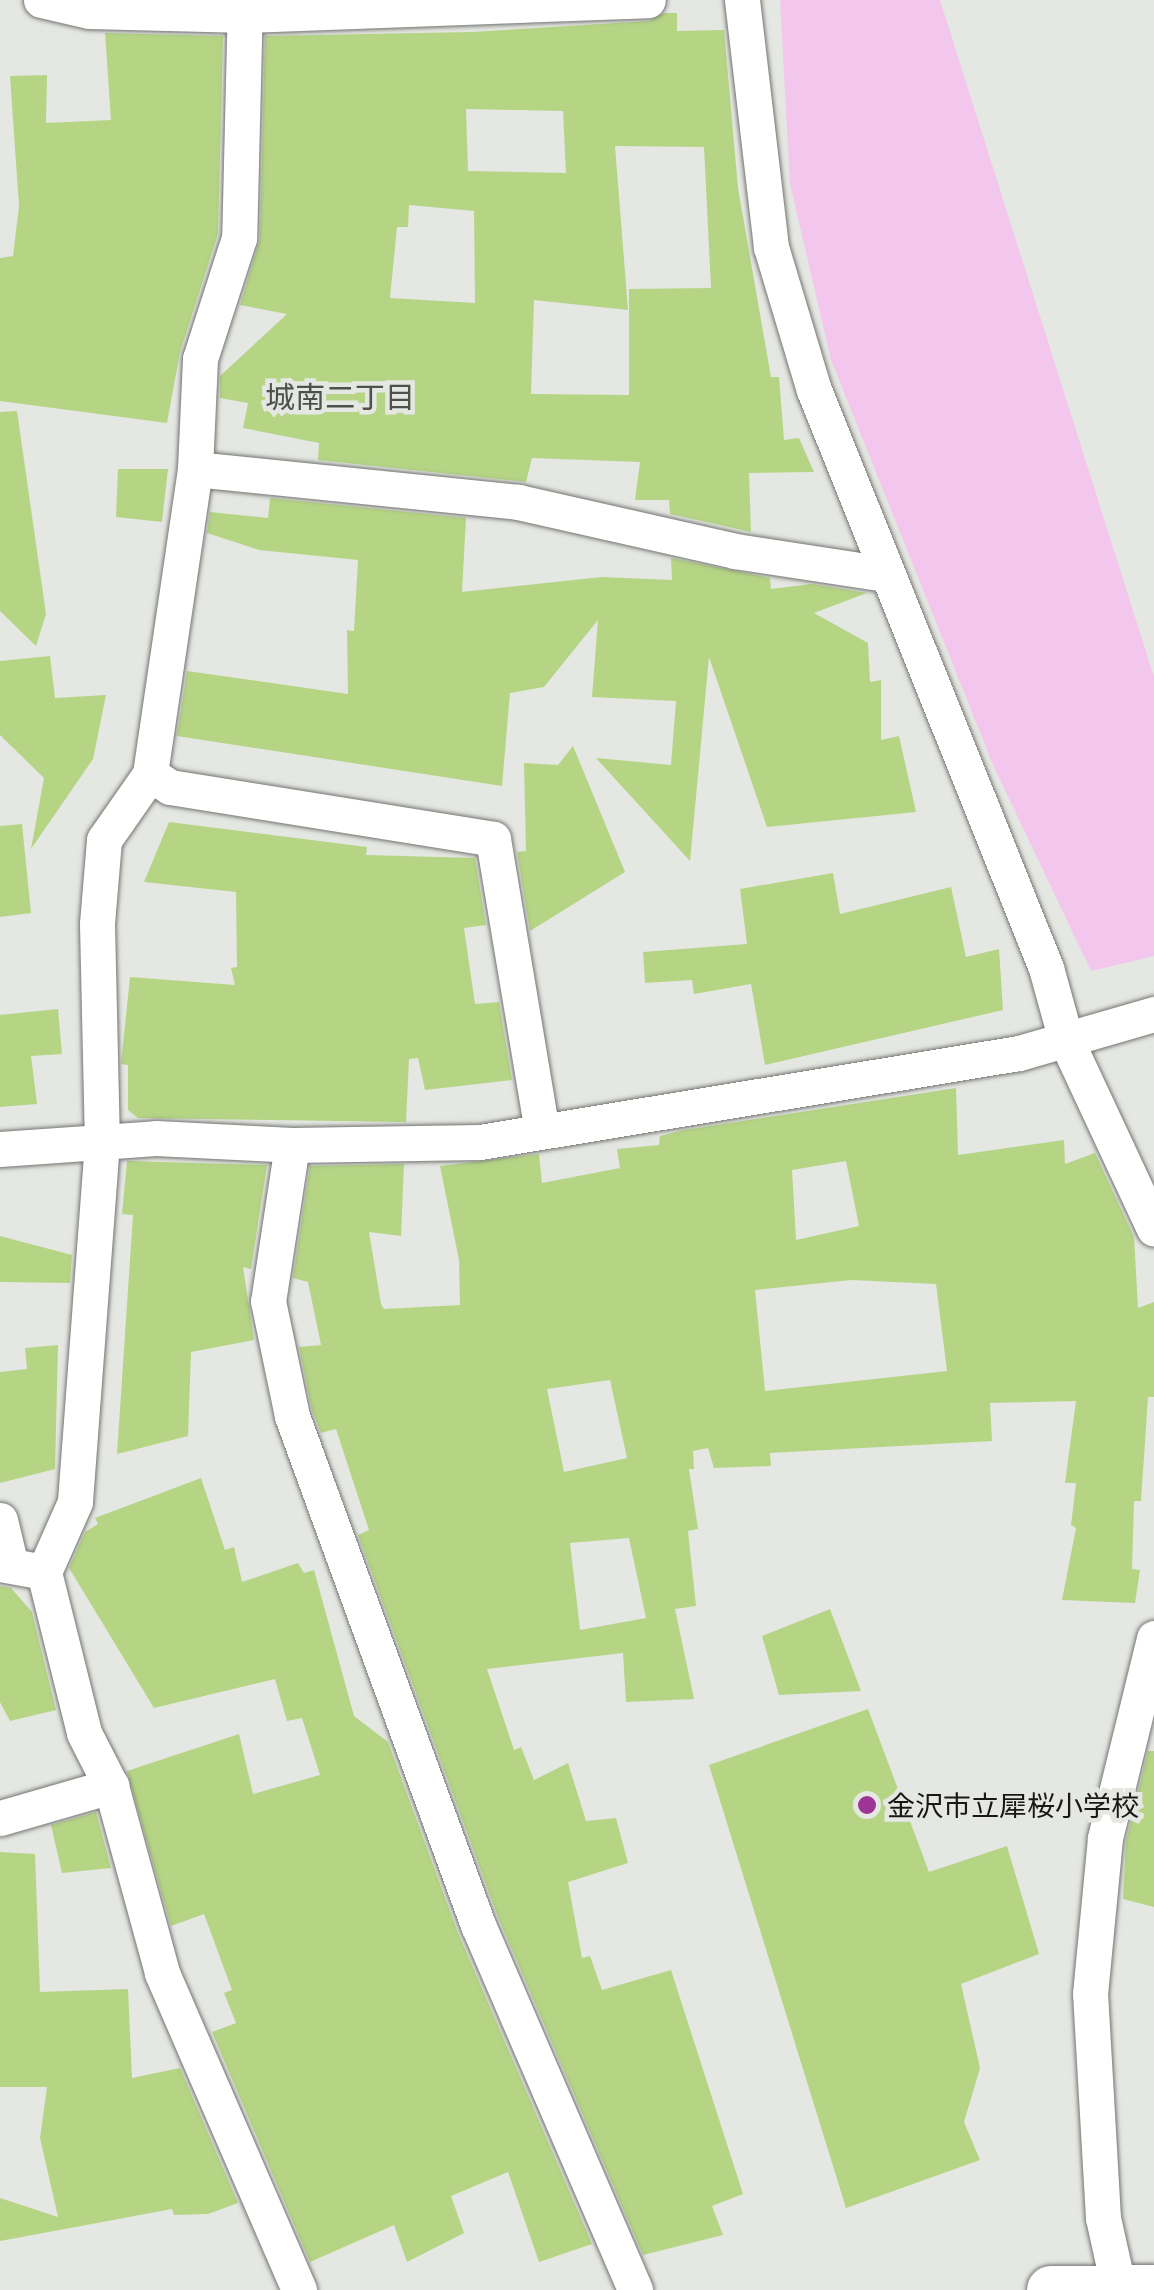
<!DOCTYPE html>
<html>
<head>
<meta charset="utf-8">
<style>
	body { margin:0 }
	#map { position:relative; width:1154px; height:2290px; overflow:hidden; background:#e5e7e2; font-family:Manrope,"Noto Sans JP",sans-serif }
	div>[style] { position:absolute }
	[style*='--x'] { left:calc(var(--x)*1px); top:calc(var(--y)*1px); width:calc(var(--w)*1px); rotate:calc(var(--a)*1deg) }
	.green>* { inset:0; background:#f3c7ed }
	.building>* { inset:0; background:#b5d585 }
	.roads { filter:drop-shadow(0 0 2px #737571) drop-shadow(0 0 2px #737571) }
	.street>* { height:35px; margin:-17.5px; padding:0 17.5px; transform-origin:17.5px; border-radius:17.5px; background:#fff }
	.secondary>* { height:48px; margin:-24px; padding:0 24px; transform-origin:24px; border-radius:24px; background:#fff }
	.dots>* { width:28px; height:28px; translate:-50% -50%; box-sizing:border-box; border:5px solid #e5e7e2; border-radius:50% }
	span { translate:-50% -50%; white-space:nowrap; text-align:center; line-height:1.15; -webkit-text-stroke:9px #e5e7e2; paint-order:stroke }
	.poi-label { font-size:28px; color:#181817 }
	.left { translate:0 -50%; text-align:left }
	.neighbourhood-label { font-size:30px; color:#4f514d }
</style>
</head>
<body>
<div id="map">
	<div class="green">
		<div style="clip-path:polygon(780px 0,940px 0,1154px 677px,1154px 956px,1091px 971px,993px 765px,831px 360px,790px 184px)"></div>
	</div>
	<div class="building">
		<div style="clip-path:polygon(evenodd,664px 13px,677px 13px,677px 31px,724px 30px,738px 188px,771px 377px,779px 377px,784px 440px,799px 438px,814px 472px,749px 473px,751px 532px,670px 514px,669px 500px,635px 500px,640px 462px,532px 458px,526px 482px,318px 460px,319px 443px,243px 428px,248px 403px,220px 398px,220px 376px,287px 314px,240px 305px,260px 239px,265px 36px,472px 32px,649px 21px,664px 13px,466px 109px,563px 111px,566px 173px,468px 171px,466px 109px,664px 13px,615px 146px,704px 147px,711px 288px,629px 289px,629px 395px,531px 394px,534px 300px,628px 310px,615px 146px,664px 13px,409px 205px,474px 211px,475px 303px,390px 298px,397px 227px,408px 227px,409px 205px)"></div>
		<div style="clip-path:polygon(105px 33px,223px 36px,218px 234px,180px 352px,167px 423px,0 401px,0 258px,13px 256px,19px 206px,10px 76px,47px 75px,46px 123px,111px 120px)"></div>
		<div style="clip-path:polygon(17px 411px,46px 614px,36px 646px,0 611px,0 412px)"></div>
		<div style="clip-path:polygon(118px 469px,168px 469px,162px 522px,116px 517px)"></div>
		<div style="clip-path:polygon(270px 498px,466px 518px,462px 592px,602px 577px,672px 580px,671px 558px,770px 578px,771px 589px,811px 584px,867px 593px,814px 613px,868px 643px,870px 682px,881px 680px,881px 740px,899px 736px,916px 812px,767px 827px,709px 657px,690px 861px,596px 758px,671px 765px,676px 701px,592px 697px,598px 620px,544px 687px,510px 693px,502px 786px,177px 736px,187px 671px,348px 694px,347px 630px,354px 631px,358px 560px,259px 550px,207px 533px,210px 512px,268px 518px)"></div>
		<div style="clip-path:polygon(50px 656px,55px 698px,106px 695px,93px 759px,31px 849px,44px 778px,0 735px,0 661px)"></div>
		<div style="clip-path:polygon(573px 746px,625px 872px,530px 931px,517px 852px,526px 851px,524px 763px,558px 765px)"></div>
		<div style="clip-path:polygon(169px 822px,367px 847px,366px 855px,475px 858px,486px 925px,464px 928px,475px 1004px,499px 1002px,512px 1080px,425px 1090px,418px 1058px,409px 1059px,406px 1122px,138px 1118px,128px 1110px,128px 1065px,121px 1064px,130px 977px,235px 985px,231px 968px,237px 967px,236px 892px,144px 882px)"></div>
		<div style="clip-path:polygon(22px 824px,31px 913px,0 917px,0 826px)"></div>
		<div style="clip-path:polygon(833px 873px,840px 914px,951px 887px,966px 957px,999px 949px,1003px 1010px,765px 1065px,751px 984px,694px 994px,692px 980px,645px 983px,643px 952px,747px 944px,740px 889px)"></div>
		<div style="clip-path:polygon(58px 1009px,62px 1054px,31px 1056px,37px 1104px,0 1107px,0 1015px)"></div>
		<div style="clip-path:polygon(evenodd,956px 1088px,958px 1155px,1064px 1140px,1065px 1164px,1095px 1153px,1134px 1237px,1138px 1308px,1154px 1302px,1154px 1397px,1148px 1397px,1141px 1501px,1134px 1501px,1132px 1569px,1140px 1570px,1135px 1603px,1062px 1600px,1076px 1528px,1071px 1525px,1076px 1483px,1065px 1483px,1076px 1401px,990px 1403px,992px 1441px,770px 1453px,771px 1466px,714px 1468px,708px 1448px,693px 1451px,694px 1469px,689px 1469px,698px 1529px,688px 1531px,696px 1606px,675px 1609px,694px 1699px,626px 1702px,623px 1653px,487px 1669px,514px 1750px,521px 1747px,534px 1780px,568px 1763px,586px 1821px,616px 1818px,628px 1863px,568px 1882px,582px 1958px,590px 1956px,602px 1990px,671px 1970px,743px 2194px,712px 2206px,723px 2235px,643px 2255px,498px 1917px,358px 1535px,369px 1530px,336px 1429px,321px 1433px,312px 1410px,299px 1347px,321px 1345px,308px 1282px,293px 1278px,310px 1166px,404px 1164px,401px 1236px,369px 1232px,381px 1304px,384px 1309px,460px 1305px,459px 1260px,440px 1166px,539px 1154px,542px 1183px,620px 1168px,617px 1149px,659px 1145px,660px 1136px,684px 1130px,956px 1088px,846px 1161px,859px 1226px,796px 1240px,792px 1170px,846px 1161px,956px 1088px,851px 1280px,936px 1284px,947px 1371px,765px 1391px,755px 1290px,851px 1280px,956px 1088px,610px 1380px,627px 1458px,564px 1472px,547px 1389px,610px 1380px,956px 1088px,629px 1538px,646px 1618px,580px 1630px,570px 1543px,629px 1538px)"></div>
		<div style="clip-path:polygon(127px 1161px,267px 1165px,251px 1269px,243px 1267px,254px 1340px,191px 1352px,188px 1436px,117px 1454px,133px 1215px,122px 1214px)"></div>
		<div style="clip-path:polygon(0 1236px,72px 1255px,70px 1283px,0 1282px)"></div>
		<div style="clip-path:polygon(58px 1345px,55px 1469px,0 1483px,0 1372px,27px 1369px,25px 1348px)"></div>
		<div style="clip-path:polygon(201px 1478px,225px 1550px,234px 1547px,242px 1582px,298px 1563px,304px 1573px,314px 1570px,354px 1716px,388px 1742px,458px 1933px,592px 2244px,539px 2262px,508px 2172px,451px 2196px,464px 2233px,407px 2262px,394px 2225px,310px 2262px,212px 2032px,236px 2023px,224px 1993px,232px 1990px,204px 1914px,171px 1926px,127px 1771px,239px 1734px,253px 1794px,320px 1775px,302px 1718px,287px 1721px,275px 1679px,154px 1708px,69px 1568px,85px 1532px,98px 1524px,95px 1518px)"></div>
		<div style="clip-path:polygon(0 1586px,11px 1588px,32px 1612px,56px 1710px,10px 1721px,0 1702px)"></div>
		<div style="clip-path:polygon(830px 1609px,861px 1691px,779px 1695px,762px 1636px)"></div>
		<div style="clip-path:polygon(868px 1709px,929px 1872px,1007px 1846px,1039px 1954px,961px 1984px,980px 2068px,964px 2122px,980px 2160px,846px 2208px,709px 1765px)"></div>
		<div style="clip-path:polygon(1148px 1751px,1154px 1751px,1154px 1907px,1123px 1899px,1126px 1842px)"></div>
		<div style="clip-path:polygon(96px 1812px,111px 1868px,62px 1873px,51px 1825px)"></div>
		<div style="clip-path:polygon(0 1852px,35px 1854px,40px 1992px,128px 1989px,132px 2078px,180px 2068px,238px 2203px,208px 2214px,174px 2215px,172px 2209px,0 2241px,0 2198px,58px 2217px,40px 2138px,47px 2087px,0 2087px)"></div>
	</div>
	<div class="roads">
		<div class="street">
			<div style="--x:41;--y:0;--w:49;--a:12.9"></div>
			<div style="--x:89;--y:11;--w:157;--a:1.5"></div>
			<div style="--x:246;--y:15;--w:402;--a:-2.1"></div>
			<div style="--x:245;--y:0;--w:238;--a:91.4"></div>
			<div style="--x:239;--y:238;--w:127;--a:107.9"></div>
			<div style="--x:200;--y:359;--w:110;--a:92.6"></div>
			<div style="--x:195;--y:469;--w:308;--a:98.4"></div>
			<div style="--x:150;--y:774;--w:80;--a:124.9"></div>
			<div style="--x:104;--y:840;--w:84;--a:94.8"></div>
			<div style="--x:97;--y:924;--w:218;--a:88.7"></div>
			<div style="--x:102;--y:1142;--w:361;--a:94.3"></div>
			<div style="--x:75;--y:1502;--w:77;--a:113.9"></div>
			<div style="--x:44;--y:1572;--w:166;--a:76"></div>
			<div style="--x:84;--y:1733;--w:59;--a:63"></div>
			<div style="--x:111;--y:1786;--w:194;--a:74.7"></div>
			<div style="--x:162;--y:1973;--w:345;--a:66.6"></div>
			<div style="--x:742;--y:0;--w:249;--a:83.3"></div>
			<div style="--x:771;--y:247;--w:149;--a:73.3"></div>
			<div style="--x:814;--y:390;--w:623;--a:68.13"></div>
			<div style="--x:1046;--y:968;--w:75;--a:74.5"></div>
			<div style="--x:1066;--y:1040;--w:208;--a:65"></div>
			<div style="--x:195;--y:469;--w:325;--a:5.8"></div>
			<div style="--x:518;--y:502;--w:222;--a:12.7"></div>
			<div style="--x:735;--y:551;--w:153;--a:8.7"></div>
			<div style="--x:150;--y:774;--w:24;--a:33"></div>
			<div style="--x:170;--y:787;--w:327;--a:9.1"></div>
			<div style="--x:493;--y:839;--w:296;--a:80.5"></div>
			<div style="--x:292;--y:1145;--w:158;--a:98.7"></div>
			<div style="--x:268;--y:1301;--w:117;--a:78.2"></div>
			<div style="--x:292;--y:1416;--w:542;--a:69.93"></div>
			<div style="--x:478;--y:1925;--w:397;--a:66.7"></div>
			<div style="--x:0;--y:1149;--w:156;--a:-4"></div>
			<div style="--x:156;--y:1138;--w:136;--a:2.9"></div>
			<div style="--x:292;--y:1145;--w:188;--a:-0.9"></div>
			<div style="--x:480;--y:1142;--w:546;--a:-9.38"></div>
			<div style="--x:1019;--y:1053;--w:141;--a:-16.1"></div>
			<div style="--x:0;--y:1520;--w:43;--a:76.6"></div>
			<div style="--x:0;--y:1564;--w:45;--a:10.3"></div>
			<div style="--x:0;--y:1818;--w:116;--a:-16.1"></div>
			<div style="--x:1119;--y:2290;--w:74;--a:-102.5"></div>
			<div style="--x:1103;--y:2218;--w:224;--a:-93.3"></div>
			<div style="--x:1090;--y:1994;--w:157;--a:-84.5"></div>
			<div style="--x:1105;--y:1838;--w:206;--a:-76.2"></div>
		</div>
		<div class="secondary">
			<div style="--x:1051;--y:2290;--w:103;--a:-0.6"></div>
		</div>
	</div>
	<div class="dots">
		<div style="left:867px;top:1805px;background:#9d3496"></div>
	</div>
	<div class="poi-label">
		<span class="left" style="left:887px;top:1805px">金沢市立犀桜小学校</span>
	</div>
	<div class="neighbourhood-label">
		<span style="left:340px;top:397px">城南二丁目</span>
	</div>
</div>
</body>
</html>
